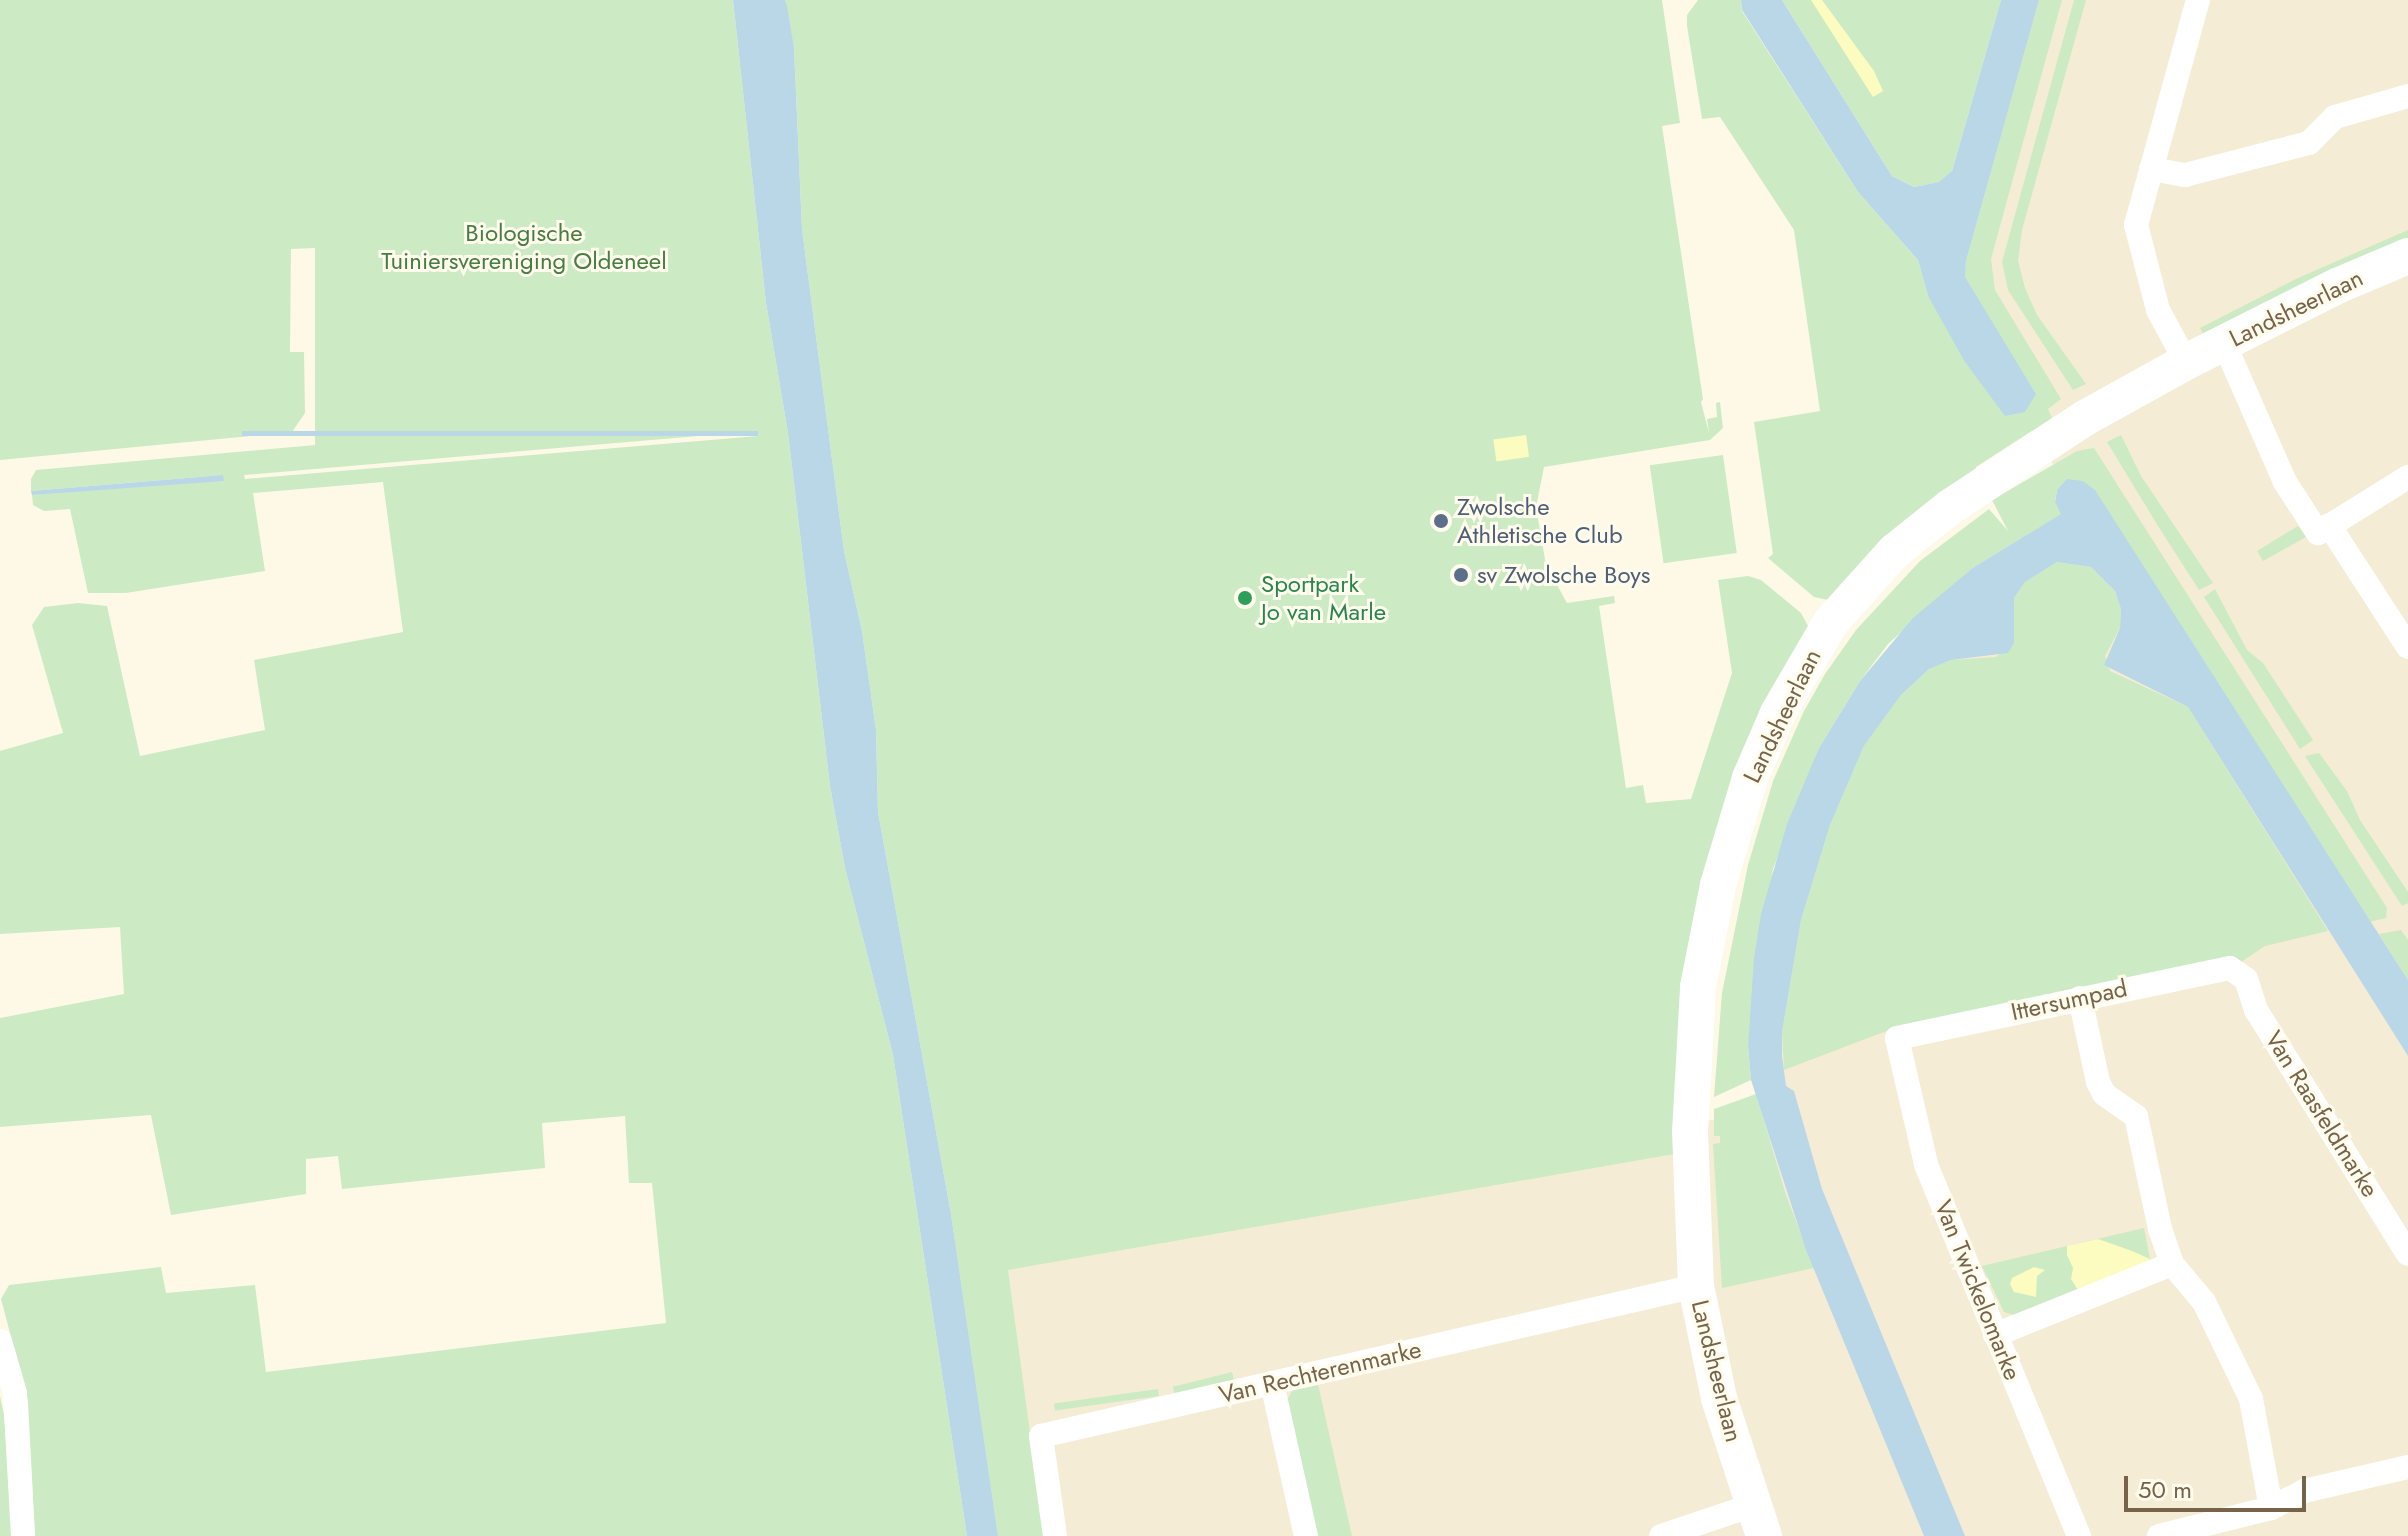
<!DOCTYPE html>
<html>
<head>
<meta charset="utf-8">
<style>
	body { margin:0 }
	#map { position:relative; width:2408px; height:1536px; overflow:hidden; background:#fdf9e6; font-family:Jost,sans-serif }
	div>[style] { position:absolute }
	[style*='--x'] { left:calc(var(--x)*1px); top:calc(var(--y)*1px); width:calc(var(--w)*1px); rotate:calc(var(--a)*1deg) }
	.residential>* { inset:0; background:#f4ecd4 }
	.green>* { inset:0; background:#ccebc4; transform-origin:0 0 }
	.sand>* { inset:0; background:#fcfbc0; transform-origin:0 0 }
	.water>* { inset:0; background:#bad7e7; transform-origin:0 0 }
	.street>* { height:24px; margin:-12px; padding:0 12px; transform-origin:12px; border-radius:12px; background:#fff }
	.secondary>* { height:36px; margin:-18px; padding:0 18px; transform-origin:18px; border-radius:18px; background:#fff }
	.dots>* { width:22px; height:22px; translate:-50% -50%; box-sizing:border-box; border:4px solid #fffced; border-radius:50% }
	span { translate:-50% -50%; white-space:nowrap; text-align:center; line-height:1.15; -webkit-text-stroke:6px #fffced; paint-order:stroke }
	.park-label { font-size:24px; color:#477c42 }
	.street-label { font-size:24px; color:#76634a }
	.service-label { font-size:24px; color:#4e5e75 }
	.left { translate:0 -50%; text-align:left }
	.leisure-label { font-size:24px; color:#27864d }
	.scale { position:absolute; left:2124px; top:1476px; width:182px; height:36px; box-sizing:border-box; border:4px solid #76634a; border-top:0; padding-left:10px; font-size:24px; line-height:28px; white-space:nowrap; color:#76634a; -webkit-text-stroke:6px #fffced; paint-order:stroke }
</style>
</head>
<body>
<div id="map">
	<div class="residential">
		<div style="clip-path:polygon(2019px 0,2408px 0,2408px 1536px,983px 1536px,939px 1241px,1782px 1109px,1765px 1048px,1798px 842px,1888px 682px,2084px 518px,1941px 270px)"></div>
	</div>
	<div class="green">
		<div style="clip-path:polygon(evenodd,0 0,733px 0,766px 303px,788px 433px,830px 786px,845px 868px,893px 1055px,967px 1536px,35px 1536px,28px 1401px,1px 1299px,9px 1285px,161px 1267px,166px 1293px,255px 1285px,266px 1372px,666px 1323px,652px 1183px,629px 1183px,625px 1116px,542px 1123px,545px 1168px,342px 1189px,338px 1156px,306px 1159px,306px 1194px,171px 1215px,151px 1115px,0 1127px,0 1018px,124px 994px,120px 927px,0 934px,0 751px,63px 733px,32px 625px,44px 607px,78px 603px,107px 606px,140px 756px,265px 730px,254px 660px,403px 632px,383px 482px,253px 493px,265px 571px,126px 593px,88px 593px,70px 509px,44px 511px,33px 505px,32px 495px,223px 475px,31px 491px,31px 479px,36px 470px,315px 445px,315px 248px,291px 249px,290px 352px,304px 352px,305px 413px,292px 432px,0 460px,0 0,757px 431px,758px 436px,245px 479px,244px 475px,757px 431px)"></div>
		<div style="clip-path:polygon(785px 0,1662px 0,1680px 123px,1662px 126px,1703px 399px,1701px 402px,1709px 433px,1707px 419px,1717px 417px,1716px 403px,1720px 402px,1723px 428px,1710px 440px,1544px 467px,1536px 507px,1546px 565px,1567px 603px,1614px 596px,1615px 603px,1599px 606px,1626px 788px,1643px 785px,1646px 803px,1691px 799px,1732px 673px,1718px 580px,1748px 576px,1761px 580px,1801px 613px,1808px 626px,1808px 633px,1763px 716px,1680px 1153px,1008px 1270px,1044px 1536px,998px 1536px,951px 1214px,878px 812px,876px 730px,862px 631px,844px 551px,802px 229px,794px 47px)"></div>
		<div style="clip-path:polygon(1698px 0,1741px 0,1742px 11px,1858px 192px,1918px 260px,1928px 296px,2036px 394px,1972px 293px,1965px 277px,1966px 261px,2039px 0,2062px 0,1991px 259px,1995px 290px,2061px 399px,2048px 409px,2052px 418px,1976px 467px,1974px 479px,1828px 600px,1814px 597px,1768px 558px,1773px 554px,1754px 422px,1820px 411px,1794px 230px,1720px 117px,1702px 119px,1687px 26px,1687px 15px)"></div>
		<div style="clip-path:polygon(1782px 0,2001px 0,1952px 171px,1940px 182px,1914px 187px,1892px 176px)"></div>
		<div style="clip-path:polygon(2074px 0,2086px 0,2022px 230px,2018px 261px,2025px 288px,2037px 315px,2086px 384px,2073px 390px,2008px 290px,2002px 262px)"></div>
		<div style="clip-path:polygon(2408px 230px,2408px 241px,2205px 337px,2200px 328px,2298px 278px)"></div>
		<div style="clip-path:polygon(2121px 435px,2141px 476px,2213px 583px,2199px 590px,2158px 526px,2107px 442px)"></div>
		<div style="clip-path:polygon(2094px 448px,2387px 908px,2386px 918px,2369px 922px,2057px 490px,2055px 501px,2062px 514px,1974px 567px,1888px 644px,1860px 681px,1819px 748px,1773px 869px,1748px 1046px,1751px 1080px,1714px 1097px,1722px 993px,1748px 865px,1773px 781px,1804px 711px,1825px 674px,1856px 630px,1920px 561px,1989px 509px,2008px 531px,1992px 500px,2077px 451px)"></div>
		<div style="left:1723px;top:455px;width:99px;height:74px;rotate:82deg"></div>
		<div style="clip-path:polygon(2298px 526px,2306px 537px,2263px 561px,2257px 551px)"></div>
		<div style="clip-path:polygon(2057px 562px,2091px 567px,2115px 591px,2121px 609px,2120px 628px,2105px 656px,2110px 671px,2188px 707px,2328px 931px,2265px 946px,2238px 964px,1889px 1030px,1784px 1070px,1782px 1032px,1801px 920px,1830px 825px,1864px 746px,1901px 695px,1929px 669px,1951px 660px,1996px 657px,2014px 643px,2014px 598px,2025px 582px)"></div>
		<div style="clip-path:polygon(2215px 589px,2247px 650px,2263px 663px,2313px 740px,2300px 749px,2204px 597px)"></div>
		<div style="clip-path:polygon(2319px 753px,2347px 791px,2360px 820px,2408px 892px,2408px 903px,2402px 906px,2305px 756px)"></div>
		<div style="clip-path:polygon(2401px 930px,2408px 940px,2408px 980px,2379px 934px)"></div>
		<div style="clip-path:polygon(1756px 1094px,1786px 1195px,1814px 1268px,1722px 1288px,1713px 1144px,1720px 1143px,1720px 1136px,1714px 1136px,1714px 1109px)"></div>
		<div style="clip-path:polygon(2144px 1228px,2150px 1259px,2143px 1267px,2014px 1315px,2004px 1312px,1982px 1266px)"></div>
		<div style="left:1232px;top:1372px;width:8px;height:61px;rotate:76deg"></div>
		<div style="clip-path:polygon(1318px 1384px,1352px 1536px,1315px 1536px,1286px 1402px,1295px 1386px)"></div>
		<div style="left:1158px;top:1389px;width:7px;height:105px;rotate:82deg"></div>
		<div style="clip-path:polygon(0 1396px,4px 1415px,13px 1536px,0 1536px)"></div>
	</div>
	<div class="sand">
		<div style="clip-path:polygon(1811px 0,1822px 0,1874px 71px,1883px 91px,1873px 97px)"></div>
		<div style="left:1526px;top:435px;width:22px;height:33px;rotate:82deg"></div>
		<div style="clip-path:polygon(2098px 1239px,2132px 1251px,2150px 1259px,2143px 1267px,2078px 1290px,2071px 1279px,2073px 1268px,2067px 1255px,2067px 1246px)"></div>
		<div style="clip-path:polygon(2034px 1267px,2045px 1270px,2037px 1276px,2036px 1297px,2014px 1292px,2010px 1284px,2012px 1278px)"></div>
	</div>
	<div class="water">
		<div style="clip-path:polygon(733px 0,785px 0,787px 6px,794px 47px,802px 229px,844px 551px,862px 631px,876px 730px,878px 812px,951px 1214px,998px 1536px,967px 1536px,893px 1055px,845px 868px,830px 786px,788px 433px,766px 303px)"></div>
		<div style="clip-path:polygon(1741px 0,1782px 0,1892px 176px,1914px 187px,1939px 182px,1952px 171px,2001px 0,2039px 0,1966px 261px,1965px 277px,2036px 394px,2025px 412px,2005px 416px,1965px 362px,1928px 296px,1918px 260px,1858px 192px,1742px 10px)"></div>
		<div style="left:758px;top:431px;width:5px;height:516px;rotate:90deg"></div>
		<div style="clip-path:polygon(223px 475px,224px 481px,32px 495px,31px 491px)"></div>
		<div style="clip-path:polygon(2067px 479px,2083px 481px,2095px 490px,2408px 980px,2408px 1056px,2188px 707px,2104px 665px,2120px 628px,2121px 609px,2115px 591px,2091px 567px,2057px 562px,2025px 582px,2014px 598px,2014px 643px,2008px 653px,1951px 660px,1929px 669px,1901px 695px,1864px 746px,1830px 825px,1801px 920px,1782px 1032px,1782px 1056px,1786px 1086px,1794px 1091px,1822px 1189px,1965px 1536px,1924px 1536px,1806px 1250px,1751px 1080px,1748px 1046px,1754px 958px,1761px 914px,1787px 824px,1819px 748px,1860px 681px,1913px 618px,1974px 567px,2061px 514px,2055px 502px,2057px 490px)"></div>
	</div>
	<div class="street">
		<div style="--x:2151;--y:169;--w:35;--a:10"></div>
		<div style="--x:2185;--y:175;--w:128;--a:-14.5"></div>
		<div style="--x:2309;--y:143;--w:37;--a:-45"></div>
		<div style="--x:2335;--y:117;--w:76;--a:-16"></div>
		<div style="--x:2224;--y:343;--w:152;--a:66.3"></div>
		<div style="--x:2285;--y:482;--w:61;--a:57.1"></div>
		<div style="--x:2318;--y:533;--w:106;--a:-31.9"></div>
		<div style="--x:2186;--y:362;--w:59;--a:-118.3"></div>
		<div style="--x:2158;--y:310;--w:88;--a:-104.5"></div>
		<div style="--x:2136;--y:225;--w:233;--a:-74.6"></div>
		<div style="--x:2329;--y:525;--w:145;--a:57.1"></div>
		<div style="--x:2080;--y:998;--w:86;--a:77.9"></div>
		<div style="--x:2098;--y:1082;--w:13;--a:63"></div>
		<div style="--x:2104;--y:1094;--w:39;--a:35"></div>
		<div style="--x:2136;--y:1116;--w:116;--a:78"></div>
		<div style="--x:2160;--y:1229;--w:37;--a:71"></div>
		<div style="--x:2172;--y:1264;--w:50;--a:49.9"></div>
		<div style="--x:2204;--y:1302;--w:108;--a:64.1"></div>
		<div style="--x:2251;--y:1399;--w:111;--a:79.6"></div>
		<div style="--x:1995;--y:1335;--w:191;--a:-21.9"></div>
		<div style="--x:0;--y:1341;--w:54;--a:73.9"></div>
		<div style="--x:15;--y:1393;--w:143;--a:86.8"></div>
		<div style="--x:1272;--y:1383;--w:157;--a:77.5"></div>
		<div style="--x:1055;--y:1536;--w:101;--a:-98"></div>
		<div style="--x:1041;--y:1436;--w:672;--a:-12.9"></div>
		<div style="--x:1661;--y:1536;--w:97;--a:-18.6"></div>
		<div style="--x:2079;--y:1536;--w:402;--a:-112.4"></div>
		<div style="--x:1926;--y:1164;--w:129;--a:-103"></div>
		<div style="--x:1897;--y:1038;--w:340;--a:-11.9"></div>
		<div style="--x:2230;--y:968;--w:19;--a:35"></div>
		<div style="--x:2246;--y:979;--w:33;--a:72"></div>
		<div style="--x:2256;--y:1010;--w:287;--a:58.1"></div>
		<div style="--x:2159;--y:1536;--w:115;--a:-14"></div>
		<div style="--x:2271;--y:1508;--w:37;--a:-27"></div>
		<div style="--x:2304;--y:1491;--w:107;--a:-13"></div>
	</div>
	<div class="secondary">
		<div style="--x:1764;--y:1536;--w:145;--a:-108.1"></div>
		<div style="--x:1719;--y:1398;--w:114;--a:-101.6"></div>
		<div style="--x:1696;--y:1286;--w:154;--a:-92.2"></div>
		<div style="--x:1690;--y:1132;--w:145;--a:-86.8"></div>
		<div style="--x:1698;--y:987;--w:104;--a:-78.9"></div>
		<div style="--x:1718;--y:885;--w:112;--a:-73.3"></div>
		<div style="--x:1750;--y:778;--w:71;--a:-66.7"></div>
		<div style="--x:1778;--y:713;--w:105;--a:-59.8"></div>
		<div style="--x:1831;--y:622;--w:96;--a:-48"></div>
		<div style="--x:1895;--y:551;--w:70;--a:-38.7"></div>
		<div style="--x:1950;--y:507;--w:162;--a:-33.4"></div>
		<div style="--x:2085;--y:418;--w:115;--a:-29"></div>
		<div style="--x:2186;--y:362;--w:169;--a:-26.7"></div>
		<div style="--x:2337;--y:286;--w:77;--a:-22.9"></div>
	</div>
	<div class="dots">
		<div style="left:1441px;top:521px;background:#5c6f8a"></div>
		<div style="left:1461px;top:575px;background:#5c6f8a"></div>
		<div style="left:1245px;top:598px;background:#2e9e5b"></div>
	</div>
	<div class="park-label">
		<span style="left:524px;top:247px">Biologische<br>Tuiniersvereniging Oldeneel</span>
	</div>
	<div class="street-label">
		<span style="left:2296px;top:308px;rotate:-26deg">Landsheerlaan</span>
		<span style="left:1782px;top:716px;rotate:-64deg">Landsheerlaan</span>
		<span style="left:2069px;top:1000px;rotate:-12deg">Ittersumpad</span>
		<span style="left:2322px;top:1114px;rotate:58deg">Van Raasfeldmarke</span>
		<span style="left:1978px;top:1290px;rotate:68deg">Van Twickelomarke</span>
		<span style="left:1717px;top:1371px;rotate:76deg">Landsheerlaan</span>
		<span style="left:1320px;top:1372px;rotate:-13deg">Van Rechterenmarke</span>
	</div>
	<div class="service-label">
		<span class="left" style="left:1457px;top:521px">Zwolsche<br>Athletische Club</span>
		<span class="left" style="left:1477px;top:575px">sv Zwolsche Boys</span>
	</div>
	<div class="leisure-label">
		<span class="left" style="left:1261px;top:598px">Sportpark<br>Jo van Marle</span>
	</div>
	<div class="scale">50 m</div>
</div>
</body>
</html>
